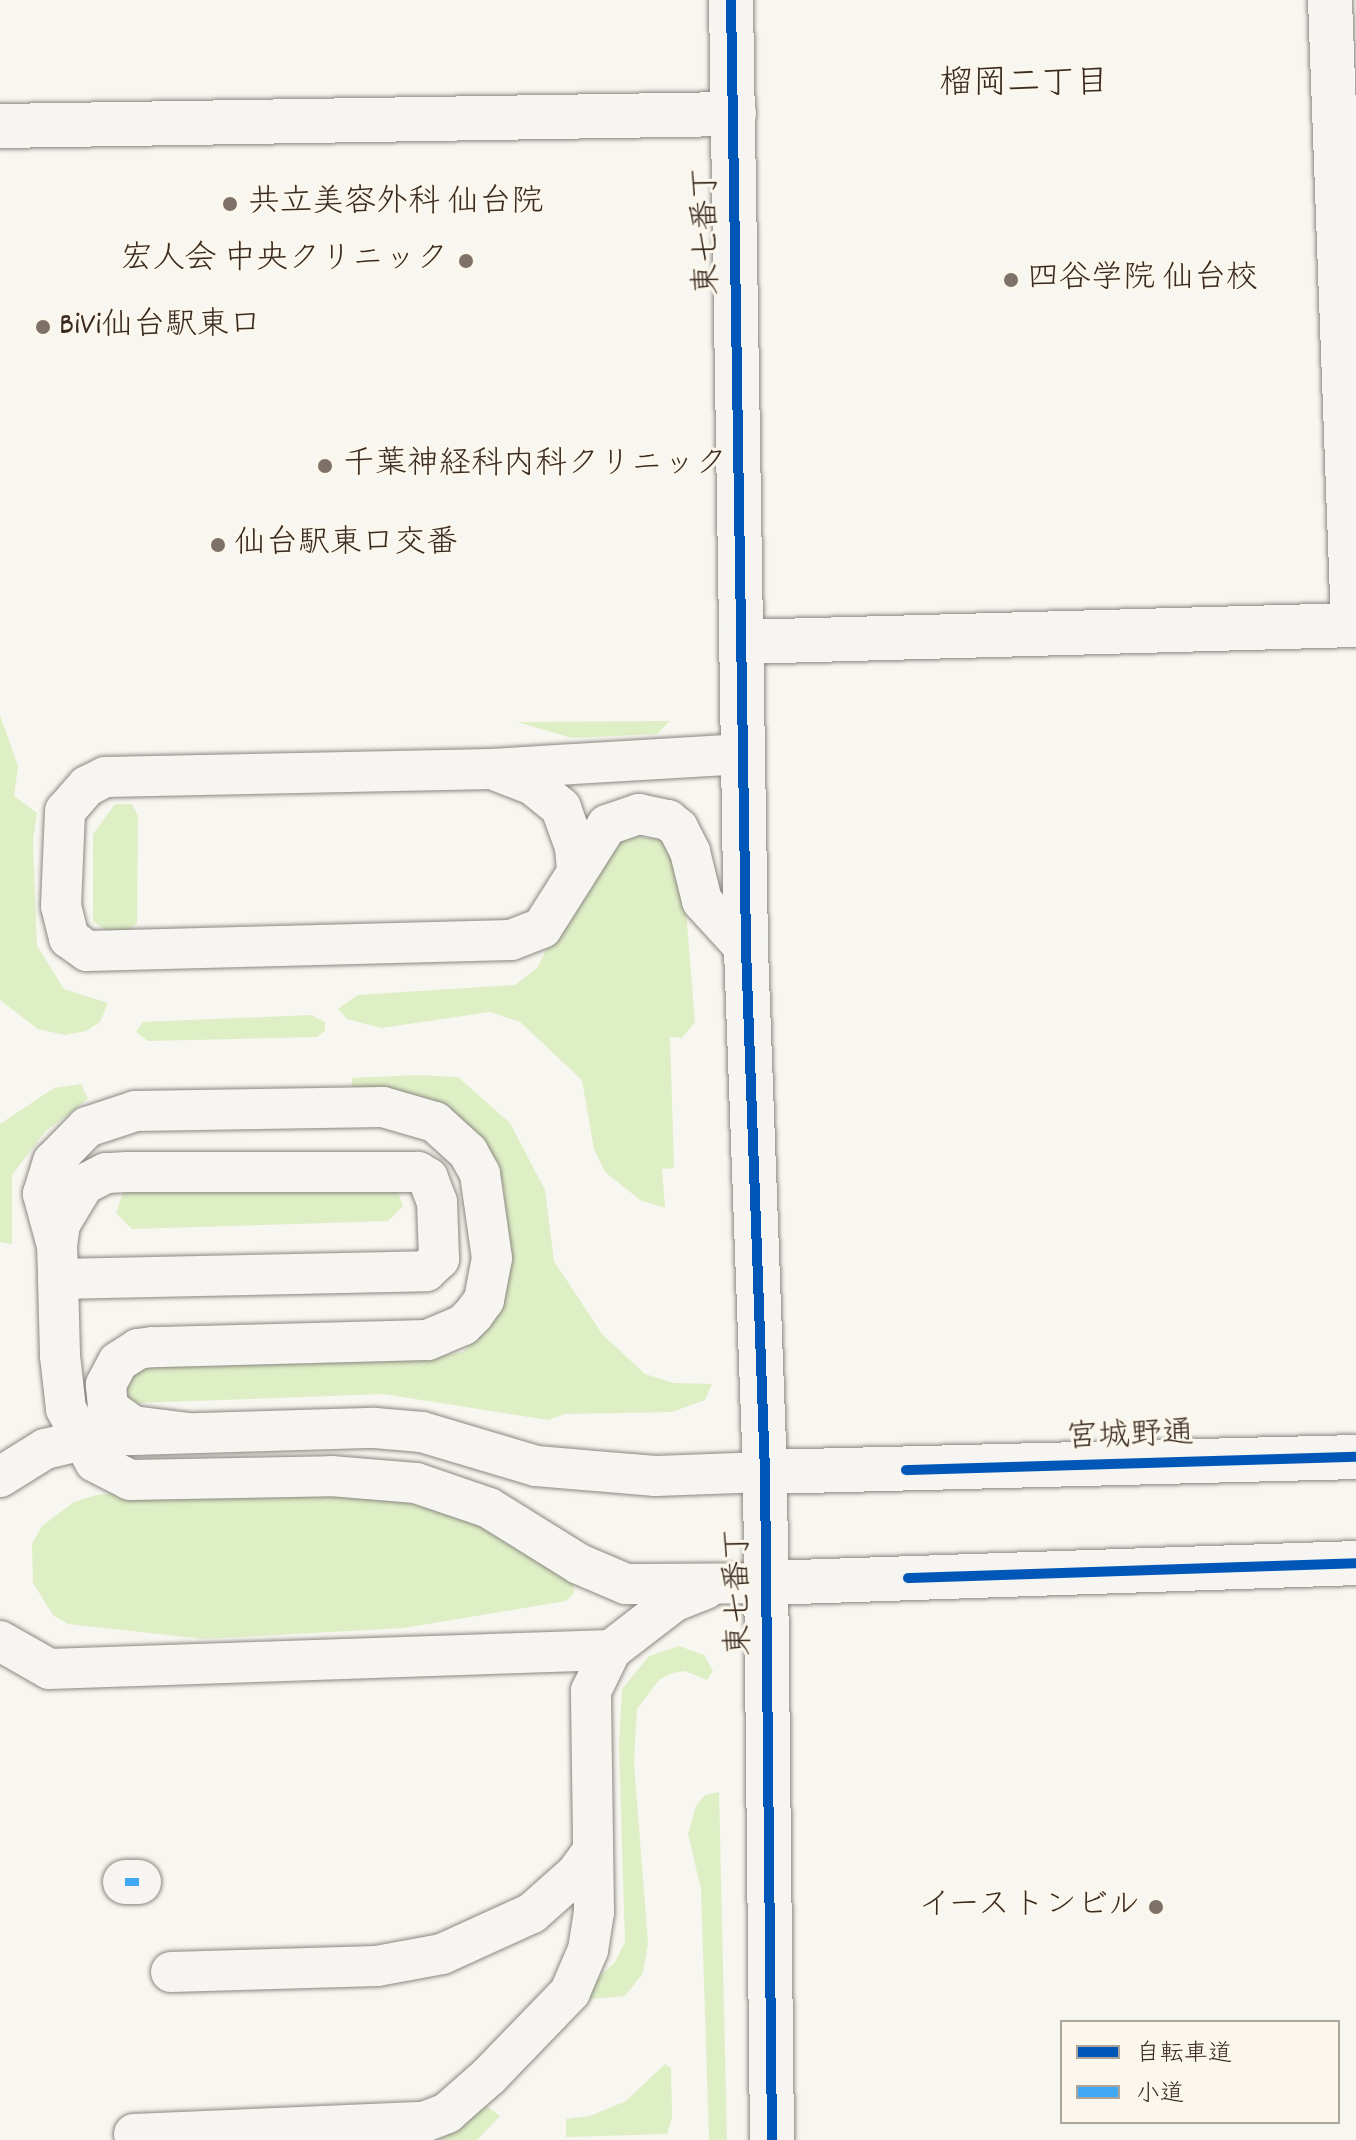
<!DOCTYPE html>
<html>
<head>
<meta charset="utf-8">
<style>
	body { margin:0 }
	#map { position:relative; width:1356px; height:2140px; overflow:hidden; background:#f8f6f0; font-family:Dekko,"Klee One",sans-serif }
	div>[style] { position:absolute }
	.green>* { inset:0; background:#deeec5 }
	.roads { filter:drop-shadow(0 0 2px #8b8781) drop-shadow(0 0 2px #8b8781) }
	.service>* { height:40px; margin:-20px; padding:0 20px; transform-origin:20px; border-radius:20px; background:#f6f5f1 }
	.pedestrian>* { height:44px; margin:-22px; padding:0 22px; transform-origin:22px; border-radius:22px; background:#f6f5f1 }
	.tertiary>* { height:44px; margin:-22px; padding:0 22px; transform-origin:22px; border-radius:22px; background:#f6f5f1 }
	.quiet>* { height:8px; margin-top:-4px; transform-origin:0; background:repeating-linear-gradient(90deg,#3fa9f5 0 16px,transparent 0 24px) }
	.cycleway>* { height:10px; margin:-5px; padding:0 5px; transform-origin:5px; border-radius:5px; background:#0057b8 }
	.dots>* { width:22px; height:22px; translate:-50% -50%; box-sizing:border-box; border:4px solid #fbf7ec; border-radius:50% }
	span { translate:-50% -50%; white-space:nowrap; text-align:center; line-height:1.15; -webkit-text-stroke:6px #fbf7ec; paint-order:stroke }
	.poi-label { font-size:32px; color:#3b2a1e }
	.left { translate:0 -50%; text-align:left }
	.right { translate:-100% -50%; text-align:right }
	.street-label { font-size:32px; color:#3b2a1e }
	.neighbourhood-label { font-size:34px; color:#3b2a1e }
	.legend { position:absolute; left:1060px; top:2020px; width:280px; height:104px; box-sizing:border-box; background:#fbf7ec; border:2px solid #aea59a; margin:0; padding:10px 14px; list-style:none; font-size:24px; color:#3b2a1e }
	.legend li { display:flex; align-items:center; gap:16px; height:40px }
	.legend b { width:40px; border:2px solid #aea59a }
</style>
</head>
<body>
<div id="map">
	<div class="green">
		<i style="clip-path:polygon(0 715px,18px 766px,14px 796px,37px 813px,33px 840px,37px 946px,64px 989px,108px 1003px,100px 1022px,86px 1031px,65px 1035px,38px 1029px,0 1000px)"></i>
		<i style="clip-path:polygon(670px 721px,657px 734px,572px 738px,517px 722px)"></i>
		<i style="clip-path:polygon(115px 804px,132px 804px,138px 816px,137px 923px,129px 930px,108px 932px,93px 921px,93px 834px)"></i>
		<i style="clip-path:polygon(618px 833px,661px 840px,671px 848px,683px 874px,695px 1022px,682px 1038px,670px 1037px,674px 1168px,662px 1169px,665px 1208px,640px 1200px,605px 1172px,594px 1149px,582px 1080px,520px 1022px,490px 1012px,381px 1028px,347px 1019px,338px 1009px,358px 995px,515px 985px,537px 968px,597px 851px)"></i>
		<i style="clip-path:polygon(311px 1015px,325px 1022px,325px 1031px,317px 1037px,148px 1041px,136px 1032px,143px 1022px)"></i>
		<i style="clip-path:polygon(417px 1075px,458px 1077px,510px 1123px,545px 1190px,554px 1261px,602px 1334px,645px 1374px,674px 1383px,712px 1384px,705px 1400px,672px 1412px,565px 1414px,548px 1420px,383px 1394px,136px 1403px,123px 1398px,124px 1375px,135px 1366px,437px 1357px,463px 1352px,495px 1320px,505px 1298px,508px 1250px,503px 1183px,494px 1163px,352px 1089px,352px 1078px)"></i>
		<i style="clip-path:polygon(81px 1084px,88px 1099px,45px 1132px,12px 1175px,12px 1244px,0 1242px,0 1124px,54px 1088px)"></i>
		<i style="clip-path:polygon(395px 1184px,403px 1206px,388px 1221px,132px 1229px,116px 1213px,124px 1190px)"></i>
		<i style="clip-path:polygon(224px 1486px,459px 1506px,573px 1581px,574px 1593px,566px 1601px,404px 1628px,204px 1639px,68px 1624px,53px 1615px,33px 1583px,32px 1544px,42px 1526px,74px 1502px,96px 1495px)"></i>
		<i style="clip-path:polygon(679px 1646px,704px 1655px,713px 1671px,707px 1680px,685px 1671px,672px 1673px,659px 1680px,637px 1709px,634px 1763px,648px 1943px,643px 1973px,625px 1996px,590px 1999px,583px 1992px,615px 1962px,625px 1942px,619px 1745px,622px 1689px,649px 1656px)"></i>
		<i style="clip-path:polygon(719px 1792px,727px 2140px,709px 2140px,701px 1889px,688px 1834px,696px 1806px,705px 1795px)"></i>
		<i style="clip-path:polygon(665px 2064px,671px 2068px,672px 2117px,667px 2134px,566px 2137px,566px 2119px,590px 2116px,626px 2101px)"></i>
		<i style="clip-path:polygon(481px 2102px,500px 2116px,477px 2140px,435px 2140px,455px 2129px)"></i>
	</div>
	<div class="roads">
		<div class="service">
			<i style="left:743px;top:754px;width:251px;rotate:176.6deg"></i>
			<i style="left:492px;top:769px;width:387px;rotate:178.8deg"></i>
			<i style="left:105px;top:777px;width:20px;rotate:153deg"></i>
			<i style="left:87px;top:786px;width:33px;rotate:131deg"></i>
			<i style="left:65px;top:811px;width:95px;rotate:92.4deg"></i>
			<i style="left:61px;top:906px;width:33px;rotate:76deg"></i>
			<i style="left:69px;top:938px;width:22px;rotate:36deg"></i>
			<i style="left:87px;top:951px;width:424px;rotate:-1.5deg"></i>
			<i style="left:511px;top:940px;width:33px;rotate:-21deg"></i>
			<i style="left:542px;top:928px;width:122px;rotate:-57.7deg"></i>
			<i style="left:607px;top:825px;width:34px;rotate:-19deg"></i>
			<i style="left:639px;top:814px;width:30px;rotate:12deg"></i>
			<i style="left:668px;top:820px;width:13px;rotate:39deg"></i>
			<i style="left:678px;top:828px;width:27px;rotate:63deg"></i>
			<i style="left:690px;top:852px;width:50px;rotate:76.2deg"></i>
			<i style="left:702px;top:901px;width:65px;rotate:47.5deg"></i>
			<i style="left:497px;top:771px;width:39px;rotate:21deg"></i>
			<i style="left:533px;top:785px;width:36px;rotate:39deg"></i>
			<i style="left:561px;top:808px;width:41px;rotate:70.3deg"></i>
			<i style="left:575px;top:847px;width:23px;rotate:85deg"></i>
			<i style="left:56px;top:1242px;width:50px;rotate:-105.2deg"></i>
			<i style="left:43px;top:1194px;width:34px;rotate:-73deg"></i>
			<i style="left:53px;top:1162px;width:49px;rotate:-45.8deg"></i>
			<i style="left:87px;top:1127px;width:51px;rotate:-18.4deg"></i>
			<i style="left:135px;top:1111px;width:248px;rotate:-0.9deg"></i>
			<i style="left:383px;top:1107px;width:54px;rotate:16.1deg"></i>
			<i style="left:435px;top:1122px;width:45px;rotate:42.3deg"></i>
			<i style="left:468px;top:1152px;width:25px;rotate:61deg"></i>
			<i style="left:480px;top:1174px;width:85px;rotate:81.9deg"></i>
			<i style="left:492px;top:1258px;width:43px;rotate:100.8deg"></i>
			<i style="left:484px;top:1300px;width:17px;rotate:126deg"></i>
			<i style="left:474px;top:1314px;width:16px;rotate:135deg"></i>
			<i style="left:463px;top:1325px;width:39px;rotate:157deg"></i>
			<i style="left:427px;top:1340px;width:275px;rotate:178.5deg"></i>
			<i style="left:152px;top:1347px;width:14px;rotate:172deg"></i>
			<i style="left:138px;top:1349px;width:24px;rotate:147deg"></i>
			<i style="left:118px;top:1362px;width:26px;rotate:118deg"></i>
			<i style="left:106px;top:1385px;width:23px;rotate:85deg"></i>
			<i style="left:108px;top:1408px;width:31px;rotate:36deg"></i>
			<i style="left:133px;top:1426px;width:54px;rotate:7.4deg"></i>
			<i style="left:58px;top:1279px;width:368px;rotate:-1.2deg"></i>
			<i style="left:426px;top:1271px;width:18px;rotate:-43deg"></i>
			<i style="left:439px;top:1259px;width:57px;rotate:-92deg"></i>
			<i style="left:437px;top:1202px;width:26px;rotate:-111deg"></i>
			<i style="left:428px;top:1178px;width:12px;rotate:-149deg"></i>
			<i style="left:418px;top:1172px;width:291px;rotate:180deg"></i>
			<i style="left:127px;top:1172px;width:21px;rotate:177deg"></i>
			<i style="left:106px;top:1173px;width:25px;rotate:153deg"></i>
			<i style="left:84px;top:1184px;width:47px;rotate:121deg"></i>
			<i style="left:60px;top:1224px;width:21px;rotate:98deg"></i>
			<i style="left:57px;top:1245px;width:34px;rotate:88deg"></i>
			<i style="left:58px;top:1279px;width:77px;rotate:88.5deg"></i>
			<i style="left:60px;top:1356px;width:53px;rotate:83.5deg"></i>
			<i style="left:66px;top:1409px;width:60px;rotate:61.3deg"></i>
			<i style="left:95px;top:1462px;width:39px;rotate:27deg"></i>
			<i style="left:130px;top:1480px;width:201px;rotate:-1.1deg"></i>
			<i style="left:331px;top:1476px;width:85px;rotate:4.7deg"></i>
			<i style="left:416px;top:1483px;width:77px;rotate:18.9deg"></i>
			<i style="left:489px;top:1508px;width:106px;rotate:31.9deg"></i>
			<i style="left:579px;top:1564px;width:51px;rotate:23.1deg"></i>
			<i style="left:626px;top:1584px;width:141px;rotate:-0.4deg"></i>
			<i style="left:0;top:1477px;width:53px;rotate:-31.9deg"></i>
			<i style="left:45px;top:1449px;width:57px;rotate:-13.3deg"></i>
			<i style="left:100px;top:1436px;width:275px;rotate:-1.7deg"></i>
			<i style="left:375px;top:1428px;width:47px;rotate:4.9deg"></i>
			<i style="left:422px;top:1432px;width:119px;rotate:16.6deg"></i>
			<i style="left:536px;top:1466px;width:120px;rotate:4.8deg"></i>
			<i style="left:656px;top:1476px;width:109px;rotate:-2.1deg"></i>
			<i style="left:0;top:1641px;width:56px;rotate:29.7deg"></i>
			<i style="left:49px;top:1669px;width:562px;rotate:-1.94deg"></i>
			<i style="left:171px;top:1972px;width:206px;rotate:-1.7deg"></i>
			<i style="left:377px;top:1966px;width:66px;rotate:-10.5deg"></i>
			<i style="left:442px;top:1954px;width:99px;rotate:-24.5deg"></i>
			<i style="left:532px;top:1913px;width:59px;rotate:-41.6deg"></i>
			<i style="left:576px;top:1874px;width:29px;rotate:-54deg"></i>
			<i style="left:134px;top:2134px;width:290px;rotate:-2.4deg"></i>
			<i style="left:424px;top:2122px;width:25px;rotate:-21deg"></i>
			<i style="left:447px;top:2113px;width:56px;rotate:-41.4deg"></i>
			<i style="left:489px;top:2076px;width:117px;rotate:-46deg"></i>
			<i style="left:570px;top:1992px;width:46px;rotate:-66.8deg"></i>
			<i style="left:588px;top:1950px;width:38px;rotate:-81deg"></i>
			<i style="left:594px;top:1912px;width:221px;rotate:-90.8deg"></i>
			<i style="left:591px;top:1691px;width:46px;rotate:-64deg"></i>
			<i style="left:611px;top:1650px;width:78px;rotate:-37.7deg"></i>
			<i style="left:673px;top:1602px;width:35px;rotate:-22deg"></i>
		</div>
		<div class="pedestrian">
			<i style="left:125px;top:1882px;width:14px"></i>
		</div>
		<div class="tertiary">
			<i style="left:731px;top:0;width:949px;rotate:89.09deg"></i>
			<i style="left:746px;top:949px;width:523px;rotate:87.92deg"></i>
			<i style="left:765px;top:1472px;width:668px;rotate:89.4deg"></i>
			<i style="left:1330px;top:0;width:625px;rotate:87.89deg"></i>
			<i style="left:0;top:126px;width:734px;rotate:-0.94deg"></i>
			<i style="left:742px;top:642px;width:614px;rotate:-1.59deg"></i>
			<i style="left:765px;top:1472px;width:591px;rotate:-1.45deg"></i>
			<i style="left:767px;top:1583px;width:589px;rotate:-1.94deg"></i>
		</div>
	</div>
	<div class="quiet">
		<i style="left:125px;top:1882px;width:14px"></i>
	</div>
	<div class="cycleway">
		<i style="left:731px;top:0;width:949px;rotate:89.09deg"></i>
		<i style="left:746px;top:949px;width:523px;rotate:87.92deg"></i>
		<i style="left:765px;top:1472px;width:668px;rotate:89.4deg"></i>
		<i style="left:906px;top:1470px;width:450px;rotate:-1.7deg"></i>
		<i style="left:908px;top:1578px;width:448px;rotate:-1.9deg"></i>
	</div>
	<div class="dots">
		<i style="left:230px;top:204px;background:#7d7168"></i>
		<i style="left:466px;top:261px;background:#7d7168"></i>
		<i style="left:1011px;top:280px;background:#7d7168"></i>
		<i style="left:43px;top:327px;background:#7d7168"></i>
		<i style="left:325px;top:466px;background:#7d7168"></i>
		<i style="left:218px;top:545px;background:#7d7168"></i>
		<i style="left:1156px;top:1907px;background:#7d7168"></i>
	</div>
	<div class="poi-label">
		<span class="left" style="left:248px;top:204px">共立美容外科 仙台院</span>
		<span class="right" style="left:448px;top:261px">宏人会 中央クリニック</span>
		<span class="left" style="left:1027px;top:280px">四谷学院 仙台校</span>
		<span class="left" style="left:59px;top:327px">BiVi仙台駅東口</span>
		<span class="left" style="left:343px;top:466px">千葉神経科内科クリニック</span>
		<span class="left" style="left:234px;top:545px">仙台駅東口交番</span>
		<span class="right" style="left:1140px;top:1907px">イーストンビル</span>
	</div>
	<div class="street-label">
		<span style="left:709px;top:231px;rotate:-91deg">東七番丁</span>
		<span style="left:1130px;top:1438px;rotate:-2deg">宮城野通</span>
		<span style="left:741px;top:1592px;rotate:-91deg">東七番丁</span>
	</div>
	<div class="neighbourhood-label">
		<span style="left:1024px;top:86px">榴岡二丁目</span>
	</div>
	<ul class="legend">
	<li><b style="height:10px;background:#0057b8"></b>自転車道</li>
	<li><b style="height:10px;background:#3fa9f5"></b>小道</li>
	</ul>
</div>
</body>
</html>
